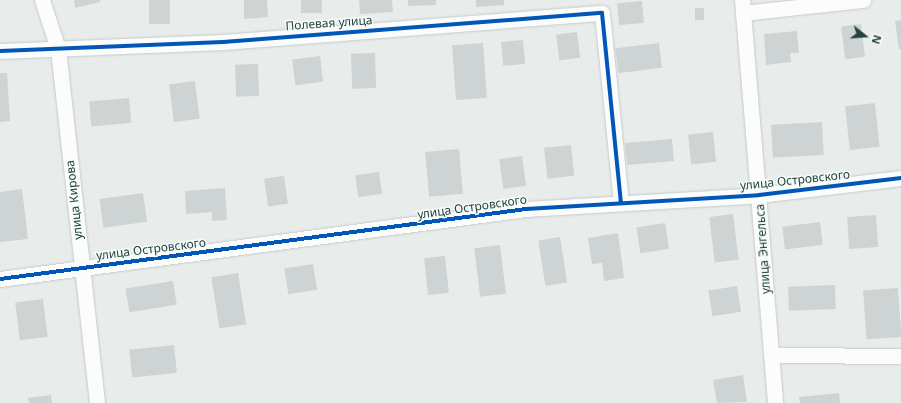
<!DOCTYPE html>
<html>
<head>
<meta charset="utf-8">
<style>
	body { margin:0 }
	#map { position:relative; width:901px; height:403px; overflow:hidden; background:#e8edec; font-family:"Noto Sans",sans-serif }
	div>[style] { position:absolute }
	.building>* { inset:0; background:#ced4d3; transform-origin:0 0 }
	.roads { filter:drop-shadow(0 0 1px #c5cac9) drop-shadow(0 0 1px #c5cac9) }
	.minor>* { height:15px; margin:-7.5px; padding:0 7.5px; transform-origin:7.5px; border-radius:7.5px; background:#fcfcfc }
	.cycleway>* { height:4px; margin:-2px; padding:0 2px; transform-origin:2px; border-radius:2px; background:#0057b8 }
	span { translate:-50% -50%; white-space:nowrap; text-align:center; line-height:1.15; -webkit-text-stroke:3px #f7fbfa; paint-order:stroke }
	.street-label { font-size:12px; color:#224441 }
	.north { position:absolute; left:845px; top:16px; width:40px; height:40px; -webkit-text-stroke:3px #f7fbfa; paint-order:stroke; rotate:107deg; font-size:11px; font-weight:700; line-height:16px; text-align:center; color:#224441 }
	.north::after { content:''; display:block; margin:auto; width:14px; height:18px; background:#224441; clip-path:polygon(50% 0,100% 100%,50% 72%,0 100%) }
</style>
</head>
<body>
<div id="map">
	<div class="building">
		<i style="clip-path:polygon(74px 0,100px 0,100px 2px,75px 8px)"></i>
		<i style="left:149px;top:0;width:21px;height:24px"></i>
		<i style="clip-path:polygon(244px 0,267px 0,268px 17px,244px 19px)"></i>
		<i style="left:301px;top:0;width:21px;height:13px"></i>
		<i style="clip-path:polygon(359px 0,392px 0,393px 12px,360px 14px)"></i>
		<i style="clip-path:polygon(408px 0,436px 0,436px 5px,408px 6px)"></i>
		<i style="clip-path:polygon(476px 0,504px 0,504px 5px,476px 7px)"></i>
		<i style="left:642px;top:1px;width:22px;height:25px;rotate:85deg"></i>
		<i style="left:695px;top:8px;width:9px;height:12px"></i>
		<i style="clip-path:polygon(901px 20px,901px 49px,899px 49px,895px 21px)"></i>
		<i style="left:861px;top:24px;width:33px;height:20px;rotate:83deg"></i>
		<i style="clip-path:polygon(797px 31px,799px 53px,790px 53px,791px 62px,766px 65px,764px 34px)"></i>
		<i style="left:577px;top:32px;width:26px;height:21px;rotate:83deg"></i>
		<i style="left:523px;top:40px;width:24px;height:22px;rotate:85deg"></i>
		<i style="left:483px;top:43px;width:55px;height:31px;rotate:86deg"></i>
		<i style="left:659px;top:43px;width:25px;height:44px;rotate:83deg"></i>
		<i style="left:375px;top:53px;width:35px;height:24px;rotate:88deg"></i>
		<i style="left:320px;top:56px;width:26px;height:28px;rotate:83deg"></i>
		<i style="left:258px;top:64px;width:32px;height:23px;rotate:88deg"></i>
		<i style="clip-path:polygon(0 73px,7px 73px,10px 121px,0 122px)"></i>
		<i style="left:195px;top:81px;width:38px;height:26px;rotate:83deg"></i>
		<i style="left:129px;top:98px;width:25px;height:40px;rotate:85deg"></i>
		<i style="left:875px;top:103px;width:44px;height:30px;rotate:84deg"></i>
		<i style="left:822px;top:122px;width:33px;height:51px;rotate:87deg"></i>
		<i style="left:713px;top:132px;width:30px;height:25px;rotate:84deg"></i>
		<i style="left:672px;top:139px;width:22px;height:47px;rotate:85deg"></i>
		<i style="left:571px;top:145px;width:31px;height:27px;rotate:84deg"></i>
		<i style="left:459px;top:149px;width:45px;height:34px;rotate:85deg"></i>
		<i style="left:522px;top:156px;width:30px;height:23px;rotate:82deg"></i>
		<i style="left:379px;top:172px;width:22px;height:24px;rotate:82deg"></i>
		<i style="left:284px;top:176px;width:28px;height:20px;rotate:82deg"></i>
		<i style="clip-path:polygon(225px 188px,227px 220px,212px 221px,212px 212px,186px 214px,185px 191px)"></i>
		<i style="clip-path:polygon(22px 189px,28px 239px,0 242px,0 192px)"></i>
		<i style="left:143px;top:193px;width:29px;height:44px;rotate:82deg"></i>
		<i style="left:733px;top:214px;width:46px;height:24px;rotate:83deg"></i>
		<i style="left:876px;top:215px;width:32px;height:29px;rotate:86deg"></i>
		<i style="left:820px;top:222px;width:23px;height:38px;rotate:83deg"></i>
		<i style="left:665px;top:223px;width:26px;height:29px;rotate:81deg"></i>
		<i style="clip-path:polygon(618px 233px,624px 278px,604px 281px,602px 263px,592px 264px,588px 238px)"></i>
		<i style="left:560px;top:237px;width:46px;height:22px;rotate:81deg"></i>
		<i style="left:500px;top:245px;width:49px;height:26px;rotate:83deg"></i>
		<i style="left:445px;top:256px;width:37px;height:21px;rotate:84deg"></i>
		<i style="left:313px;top:264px;width:26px;height:29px;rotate:81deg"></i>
		<i style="left:238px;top:273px;width:52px;height:27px;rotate:81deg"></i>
		<i style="left:173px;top:281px;width:24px;height:48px;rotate:81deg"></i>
		<i style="left:835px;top:285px;width:24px;height:47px;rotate:88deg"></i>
		<i style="left:737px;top:286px;width:26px;height:29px;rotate:81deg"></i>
		<i style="left:898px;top:288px;width:49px;height:35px;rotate:86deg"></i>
		<i style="left:43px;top:299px;width:38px;height:28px;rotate:83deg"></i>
		<i style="left:174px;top:345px;width:28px;height:45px;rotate:84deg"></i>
		<i style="clip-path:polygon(743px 375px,747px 402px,717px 403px,713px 380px)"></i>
		<i style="clip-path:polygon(839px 393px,840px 403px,800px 403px,799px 397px)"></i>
		<i style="clip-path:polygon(51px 395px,52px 403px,29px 403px,28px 398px)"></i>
	</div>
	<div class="roads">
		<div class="minor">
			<i style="left:42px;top:0;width:52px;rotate:71.9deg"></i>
			<i style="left:58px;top:49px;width:356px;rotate:83.7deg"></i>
			<i style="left:742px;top:0;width:404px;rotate:85.3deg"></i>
			<i style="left:743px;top:13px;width:121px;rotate:-6.2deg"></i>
			<i style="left:0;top:51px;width:223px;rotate:-2.3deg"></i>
			<i style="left:223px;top:42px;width:380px;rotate:-4.4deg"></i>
			<i style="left:602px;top:13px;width:191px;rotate:84.3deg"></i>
			<i style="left:0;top:279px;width:531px;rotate:-7.58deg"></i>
			<i style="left:526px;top:209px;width:233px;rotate:-3.4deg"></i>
			<i style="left:759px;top:195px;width:143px;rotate:-6.8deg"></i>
			<i style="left:771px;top:355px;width:130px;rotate:0.4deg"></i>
		</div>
	</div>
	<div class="cycleway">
		<i style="left:0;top:51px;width:223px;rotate:-2.3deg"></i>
		<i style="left:223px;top:42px;width:380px;rotate:-4.4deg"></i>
		<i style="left:602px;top:13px;width:191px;rotate:84.3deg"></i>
		<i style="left:0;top:279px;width:531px;rotate:-7.58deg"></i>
		<i style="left:526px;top:209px;width:233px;rotate:-3.4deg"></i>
		<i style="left:759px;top:195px;width:143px;rotate:-6.8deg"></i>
	</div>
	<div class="street-label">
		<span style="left:329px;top:23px;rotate:-4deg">Полевая улица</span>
		<span style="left:795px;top:180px;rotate:-6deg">улица Островского</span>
		<span style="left:74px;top:200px;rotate:-96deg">улица Кирова</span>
		<span style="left:472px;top:207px;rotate:-8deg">улица Островского</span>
		<span style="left:151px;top:249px;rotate:-7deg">улица Островского</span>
		<span style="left:763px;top:249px;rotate:-94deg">улица Энгельса</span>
	</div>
	<div class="north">N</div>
</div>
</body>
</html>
